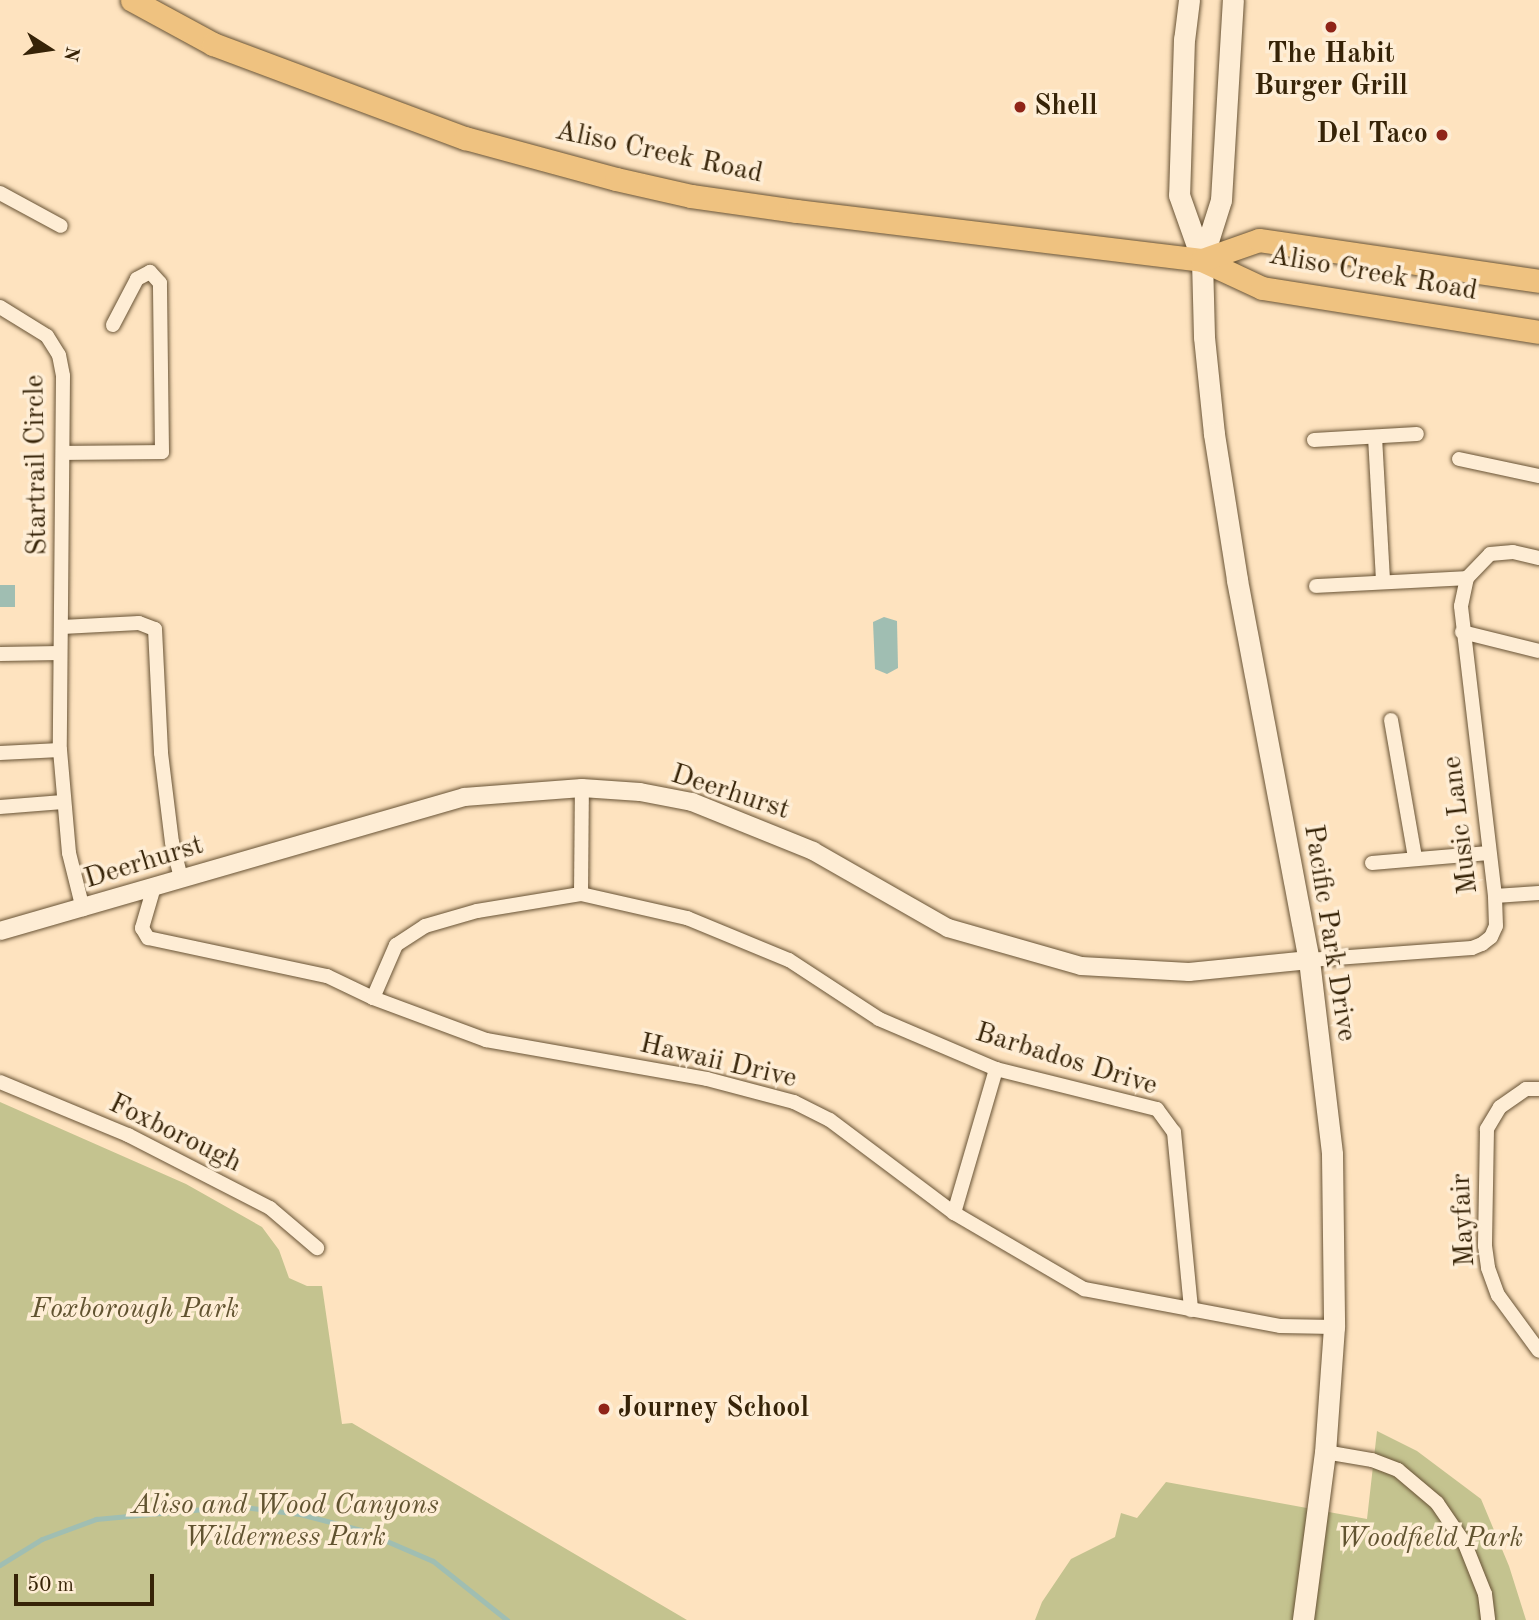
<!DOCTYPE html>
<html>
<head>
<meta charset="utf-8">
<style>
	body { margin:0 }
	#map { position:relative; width:1539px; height:1620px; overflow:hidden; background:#fee3bf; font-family:"Old Standard TT",serif }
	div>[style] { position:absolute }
	.green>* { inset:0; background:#c4c38f }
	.water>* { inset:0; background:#a0beb2; transform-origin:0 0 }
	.stream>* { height:5px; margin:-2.5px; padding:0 2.5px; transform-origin:2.5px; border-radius:2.5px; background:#a0beb2 }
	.roads { filter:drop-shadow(0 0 2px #685335) drop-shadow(0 0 2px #685335) }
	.minor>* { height:14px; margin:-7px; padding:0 7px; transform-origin:7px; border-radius:7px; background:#feedd5 }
	.tertiary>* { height:18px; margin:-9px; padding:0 9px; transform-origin:9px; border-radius:9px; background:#feedd5 }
	.secondary>* { height:21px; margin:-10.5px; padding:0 10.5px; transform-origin:10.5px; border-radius:10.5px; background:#feedd5 }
	.primary>* { height:23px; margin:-11.5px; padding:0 11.5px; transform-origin:11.5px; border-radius:11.5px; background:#efc280 }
	.dots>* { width:19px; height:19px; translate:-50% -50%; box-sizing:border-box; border:4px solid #feedd5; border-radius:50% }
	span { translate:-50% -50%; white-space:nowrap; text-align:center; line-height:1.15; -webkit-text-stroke:7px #feedd5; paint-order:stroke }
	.poi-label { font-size:28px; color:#362307; font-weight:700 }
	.left { translate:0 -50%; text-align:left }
	.right { translate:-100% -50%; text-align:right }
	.street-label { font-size:28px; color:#362307 }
	.park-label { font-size:28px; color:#615330; font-style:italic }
	.north { position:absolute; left:14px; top:14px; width:70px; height:70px; -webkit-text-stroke:5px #feedd5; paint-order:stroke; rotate:102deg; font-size:19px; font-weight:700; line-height:28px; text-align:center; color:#362307 }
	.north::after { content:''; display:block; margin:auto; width:24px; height:32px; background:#362307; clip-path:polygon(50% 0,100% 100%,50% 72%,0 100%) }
	.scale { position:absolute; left:14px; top:1574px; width:140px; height:32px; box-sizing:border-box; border:4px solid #362307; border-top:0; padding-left:9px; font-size:21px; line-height:24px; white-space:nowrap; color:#362307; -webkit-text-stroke:5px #feedd5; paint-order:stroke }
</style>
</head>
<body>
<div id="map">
	<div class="green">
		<i style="clip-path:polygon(0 1102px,186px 1184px,262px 1227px,279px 1250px,289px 1278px,307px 1286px,322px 1286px,342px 1424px,352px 1423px,687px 1620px,0 1620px)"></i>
		<i style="clip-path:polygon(1377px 1431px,1417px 1451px,1481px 1499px,1509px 1566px,1526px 1620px,1035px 1620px,1042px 1602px,1071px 1559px,1115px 1537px,1121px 1513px,1137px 1518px,1166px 1482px,1367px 1519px)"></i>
	</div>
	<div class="water">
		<i style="left:0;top:585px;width:15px;height:22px"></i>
		<i style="clip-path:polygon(884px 617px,897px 621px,898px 668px,887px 674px,875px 669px,873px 622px)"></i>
	</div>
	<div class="stream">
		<i style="left:0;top:1565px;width:49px;rotate:-31.8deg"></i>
		<i style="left:42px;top:1539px;width:58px;rotate:-20.3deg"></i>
		<i style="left:96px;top:1519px;width:141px;rotate:-5.3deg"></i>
		<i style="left:236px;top:1506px;width:64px;rotate:7.1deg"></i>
		<i style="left:300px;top:1514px;width:63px;rotate:14.7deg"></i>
		<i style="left:361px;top:1530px;width:78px;rotate:23.3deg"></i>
		<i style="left:433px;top:1561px;width:95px;rotate:38.6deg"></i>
	</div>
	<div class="roads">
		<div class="minor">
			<i style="left:0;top:193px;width:69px;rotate:28.4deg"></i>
			<i style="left:0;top:307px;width:55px;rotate:31.7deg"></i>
			<i style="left:47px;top:336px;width:22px;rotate:58deg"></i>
			<i style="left:59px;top:355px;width:21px;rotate:79deg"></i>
			<i style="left:63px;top:376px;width:374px;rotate:90.5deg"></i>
			<i style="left:60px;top:750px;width:103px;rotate:85deg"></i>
			<i style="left:69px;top:853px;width:58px;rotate:76deg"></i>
			<i style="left:1375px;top:437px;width:144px;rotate:86.8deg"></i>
			<i style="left:1314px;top:440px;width:103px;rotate:-3.3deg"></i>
			<i style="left:63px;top:453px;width:99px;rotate:-0.6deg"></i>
			<i style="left:162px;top:452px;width:169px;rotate:-90.7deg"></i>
			<i style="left:160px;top:283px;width:15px;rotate:-132deg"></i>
			<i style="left:150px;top:272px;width:15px;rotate:152deg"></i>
			<i style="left:137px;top:279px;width:52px;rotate:117.6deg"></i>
			<i style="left:1459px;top:459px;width:82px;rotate:12deg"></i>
			<i style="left:1316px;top:586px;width:151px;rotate:-3deg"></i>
			<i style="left:62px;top:627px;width:77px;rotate:-3deg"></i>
			<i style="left:139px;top:623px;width:17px;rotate:21deg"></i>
			<i style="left:155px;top:629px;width:124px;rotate:87.2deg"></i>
			<i style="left:161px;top:753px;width:90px;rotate:83deg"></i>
			<i style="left:172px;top:842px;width:38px;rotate:76deg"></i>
			<i style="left:1462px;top:632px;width:79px;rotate:13.9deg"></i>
			<i style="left:0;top:654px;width:60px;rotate:-1deg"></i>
			<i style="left:1391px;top:720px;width:140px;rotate:80.1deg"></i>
			<i style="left:0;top:753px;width:60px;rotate:-2.9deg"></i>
			<i style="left:0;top:807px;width:63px;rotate:-4.5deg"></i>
			<i style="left:1372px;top:863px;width:117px;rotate:-4.9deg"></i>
			<i style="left:154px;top:887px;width:43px;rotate:106.3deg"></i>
			<i style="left:142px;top:928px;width:12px;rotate:59deg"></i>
			<i style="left:148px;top:938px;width:183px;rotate:12deg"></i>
			<i style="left:327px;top:976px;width:51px;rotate:25.6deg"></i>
			<i style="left:373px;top:998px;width:121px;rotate:20.4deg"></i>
			<i style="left:486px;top:1040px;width:224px;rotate:10deg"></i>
			<i style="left:707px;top:1079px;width:90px;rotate:14.8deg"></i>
			<i style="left:794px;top:1102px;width:40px;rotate:26.6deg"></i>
			<i style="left:830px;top:1120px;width:155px;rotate:36.9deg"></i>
			<i style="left:954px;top:1213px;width:151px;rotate:30.3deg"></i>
			<i style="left:1084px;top:1289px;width:199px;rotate:10.7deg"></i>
			<i style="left:1280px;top:1326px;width:54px;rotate:1.1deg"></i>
			<i style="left:581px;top:894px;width:106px;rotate:-89.5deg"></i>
			<i style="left:1495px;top:896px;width:44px;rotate:-3.9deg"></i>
			<i style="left:1309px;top:960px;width:163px;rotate:-4.2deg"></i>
			<i style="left:1472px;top:948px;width:11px;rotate:-22deg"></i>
			<i style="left:1482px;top:944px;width:11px;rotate:-38deg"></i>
			<i style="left:1491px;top:937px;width:12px;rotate:-66deg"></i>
			<i style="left:1496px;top:926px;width:30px;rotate:-92deg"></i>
			<i style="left:1495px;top:896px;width:292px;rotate:-96.7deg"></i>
			<i style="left:1461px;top:606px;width:29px;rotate:-78deg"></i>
			<i style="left:1467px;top:578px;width:33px;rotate:-46deg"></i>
			<i style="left:1490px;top:554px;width:23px;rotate:-5deg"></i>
			<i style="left:1513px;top:552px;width:27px;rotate:13deg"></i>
			<i style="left:373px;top:998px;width:58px;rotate:-66.5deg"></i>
			<i style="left:396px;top:945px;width:35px;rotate:-33deg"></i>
			<i style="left:425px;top:926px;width:54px;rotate:-16.1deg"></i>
			<i style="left:477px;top:911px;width:105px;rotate:-9.3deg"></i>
			<i style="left:581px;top:894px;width:109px;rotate:12.8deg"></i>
			<i style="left:687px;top:918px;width:110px;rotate:22.4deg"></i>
			<i style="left:789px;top:960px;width:108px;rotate:33.2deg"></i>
			<i style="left:879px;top:1019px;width:127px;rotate:23.1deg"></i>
			<i style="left:996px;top:1069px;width:166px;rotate:14deg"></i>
			<i style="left:1157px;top:1109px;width:29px;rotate:54deg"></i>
			<i style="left:1174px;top:1132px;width:179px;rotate:84.5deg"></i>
			<i style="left:0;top:1082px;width:139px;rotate:22.5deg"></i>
			<i style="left:128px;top:1135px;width:160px;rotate:27.2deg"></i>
			<i style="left:270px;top:1208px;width:62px;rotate:40.4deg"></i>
			<i style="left:1539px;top:1089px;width:13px;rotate:180deg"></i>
			<i style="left:1526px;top:1089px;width:32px;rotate:145deg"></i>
			<i style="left:1500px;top:1107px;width:26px;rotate:121deg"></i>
			<i style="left:1487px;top:1129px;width:117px;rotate:91deg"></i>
			<i style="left:1485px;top:1246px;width:22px;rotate:82deg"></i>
			<i style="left:1488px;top:1268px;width:29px;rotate:70deg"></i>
			<i style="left:1498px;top:1295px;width:69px;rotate:53.8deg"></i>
			<i style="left:954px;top:1213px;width:150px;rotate:-73.7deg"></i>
			<i style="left:1325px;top:1452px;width:48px;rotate:9.7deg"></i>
			<i style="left:1372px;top:1460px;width:28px;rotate:21deg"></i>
			<i style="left:1398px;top:1470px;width:51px;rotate:40.2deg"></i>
			<i style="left:1437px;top:1503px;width:50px;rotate:55.7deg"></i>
			<i style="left:1465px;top:1544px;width:54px;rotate:68.2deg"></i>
			<i style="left:1485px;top:1594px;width:26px;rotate:83deg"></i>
		</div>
		<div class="tertiary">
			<i style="left:0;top:931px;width:483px;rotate:-16.1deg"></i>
			<i style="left:464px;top:797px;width:118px;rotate:-4.4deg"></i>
			<i style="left:582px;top:788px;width:58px;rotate:3.9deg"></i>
			<i style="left:640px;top:792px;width:53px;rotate:10.9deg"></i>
			<i style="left:692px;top:802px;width:131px;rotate:22deg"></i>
			<i style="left:813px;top:851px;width:155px;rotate:29.7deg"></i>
			<i style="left:948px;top:928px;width:138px;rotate:15.9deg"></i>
			<i style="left:1081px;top:966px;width:108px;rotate:3.2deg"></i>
			<i style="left:1189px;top:972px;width:121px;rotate:-5.7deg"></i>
		</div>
		<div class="secondary">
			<i style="left:1189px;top:0;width:39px;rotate:97deg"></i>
			<i style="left:1184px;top:39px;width:156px;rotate:91.8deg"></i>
			<i style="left:1179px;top:195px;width:69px;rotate:70.5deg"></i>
			<i style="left:1202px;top:260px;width:77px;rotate:88.5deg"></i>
			<i style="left:1204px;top:337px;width:98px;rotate:84.1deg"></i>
			<i style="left:1214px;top:434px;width:148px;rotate:81deg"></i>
			<i style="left:1237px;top:580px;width:387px;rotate:79.3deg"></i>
			<i style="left:1309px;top:960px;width:195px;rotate:83.2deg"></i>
			<i style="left:1332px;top:1154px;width:173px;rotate:89.3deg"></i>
			<i style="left:1334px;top:1327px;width:125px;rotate:94.1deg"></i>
			<i style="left:1325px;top:1452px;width:169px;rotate:97.5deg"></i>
			<i style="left:1202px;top:260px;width:63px;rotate:-72.4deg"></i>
			<i style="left:1221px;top:200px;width:200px;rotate:-86.6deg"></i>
		</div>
		<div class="primary">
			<i style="left:132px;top:0;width:92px;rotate:28.5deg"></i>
			<i style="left:213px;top:44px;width:269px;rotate:20.5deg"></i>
			<i style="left:465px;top:138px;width:156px;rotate:15.2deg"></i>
			<i style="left:616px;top:179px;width:77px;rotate:12.8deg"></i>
			<i style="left:691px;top:196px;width:107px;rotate:8.1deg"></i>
			<i style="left:797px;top:211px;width:408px;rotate:6.9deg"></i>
			<i style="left:1202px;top:260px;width:66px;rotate:25deg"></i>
			<i style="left:1262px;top:288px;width:280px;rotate:9deg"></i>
			<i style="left:1202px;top:260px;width:60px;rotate:-19.3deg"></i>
			<i style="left:1259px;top:240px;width:283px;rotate:8.3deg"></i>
		</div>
	</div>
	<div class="dots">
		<i style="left:1331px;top:27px;background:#8f2418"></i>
		<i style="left:1020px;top:107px;background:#8f2418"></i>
		<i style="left:1442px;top:135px;background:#8f2418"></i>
		<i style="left:604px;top:1409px;background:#8f2418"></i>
	</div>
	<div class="poi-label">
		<span style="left:1331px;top:71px">The Habit<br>Burger Grill</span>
		<span class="left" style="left:1034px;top:107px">Shell</span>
		<span class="right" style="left:1428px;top:135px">Del Taco</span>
		<span class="left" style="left:618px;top:1409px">Journey School</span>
	</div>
	<div class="street-label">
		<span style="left:659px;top:153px;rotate:12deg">Aliso Creek Road</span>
		<span style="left:1373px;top:274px;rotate:10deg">Aliso Creek Road</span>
		<span style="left:37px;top:465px;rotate:-91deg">Startrail Circle</span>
		<span style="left:730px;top:793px;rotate:18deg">Deerhurst</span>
		<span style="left:1461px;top:825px;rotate:-97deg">Music Lane</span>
		<span style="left:144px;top:863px;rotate:-17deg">Deerhurst</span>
		<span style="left:1329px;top:933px;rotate:81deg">Pacific Park Drive</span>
		<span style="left:1066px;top:1060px;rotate:17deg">Barbados Drive</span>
		<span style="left:718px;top:1062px;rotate:13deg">Hawaii Drive</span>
		<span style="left:175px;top:1134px;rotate:26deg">Foxborough</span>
		<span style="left:1464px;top:1220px;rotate:-93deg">Mayfair</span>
	</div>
	<div class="park-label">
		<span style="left:135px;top:1310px">Foxborough Park</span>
		<span style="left:285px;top:1522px">Aliso and Wood Canyons<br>Wilderness Park</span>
		<span style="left:1430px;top:1539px">Woodfield Park</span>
	</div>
	<div class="north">N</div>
	<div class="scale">50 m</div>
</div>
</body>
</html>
